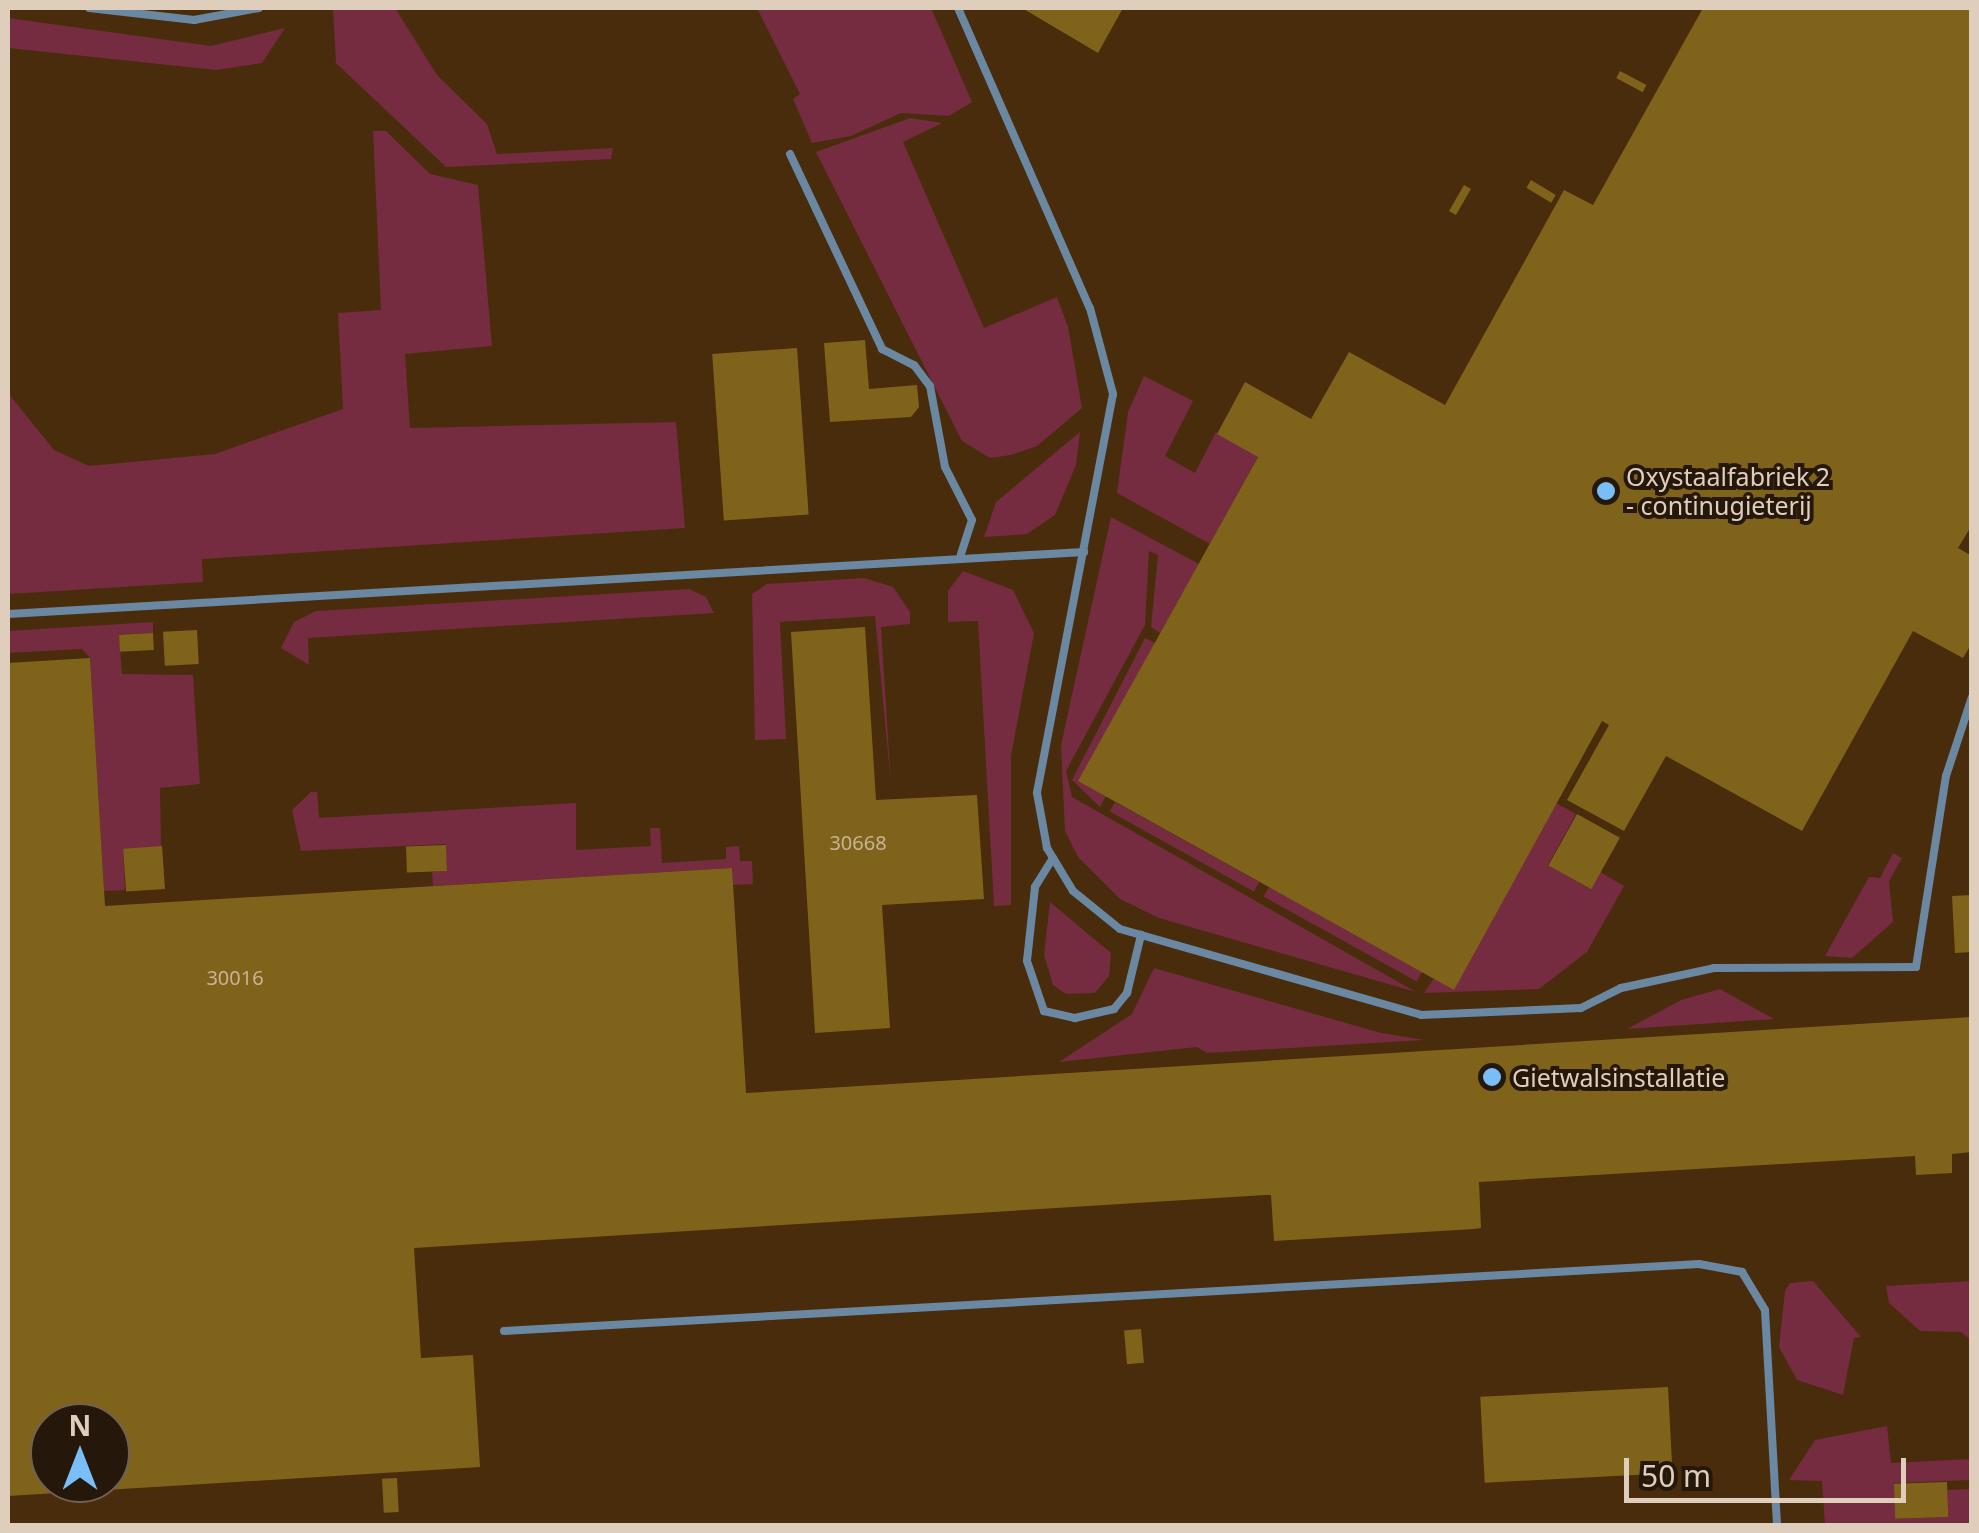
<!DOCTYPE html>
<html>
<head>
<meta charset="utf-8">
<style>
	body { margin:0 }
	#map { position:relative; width:1979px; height:1533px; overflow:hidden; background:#492c0c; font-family:"Noto Sans",sans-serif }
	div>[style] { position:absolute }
	.green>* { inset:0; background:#752b40; transform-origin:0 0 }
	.building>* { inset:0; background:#80631b; transform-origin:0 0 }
	.lane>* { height:8px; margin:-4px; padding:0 4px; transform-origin:4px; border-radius:4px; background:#6a88a2 }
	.dots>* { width:28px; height:28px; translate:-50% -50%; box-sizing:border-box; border:5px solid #25180b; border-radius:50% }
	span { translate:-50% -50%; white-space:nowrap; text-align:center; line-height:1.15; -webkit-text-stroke:8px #25180b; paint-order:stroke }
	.number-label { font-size:20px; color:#c8b394 }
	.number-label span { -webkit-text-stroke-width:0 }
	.poi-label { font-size:25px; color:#e0cebd }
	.left { translate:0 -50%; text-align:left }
	.frame { position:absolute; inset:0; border:10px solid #e0cebd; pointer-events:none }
	.north { position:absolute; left:30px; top:1403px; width:100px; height:100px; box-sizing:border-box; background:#25180b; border:2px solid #706152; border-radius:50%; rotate:0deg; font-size:28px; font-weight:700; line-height:40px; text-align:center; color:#e0cebd }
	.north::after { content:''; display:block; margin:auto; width:35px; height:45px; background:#7abef8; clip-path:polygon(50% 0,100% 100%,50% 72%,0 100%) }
	.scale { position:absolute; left:1624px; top:1458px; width:282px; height:45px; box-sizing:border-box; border:5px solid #e0cebd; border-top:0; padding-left:12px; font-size:30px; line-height:35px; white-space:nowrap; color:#e0cebd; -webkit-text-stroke:8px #25180b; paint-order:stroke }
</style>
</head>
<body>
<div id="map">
	<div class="green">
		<i style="clip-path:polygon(333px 8px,395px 8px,437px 75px,487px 124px,497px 154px,613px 148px,611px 159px,446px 167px,336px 63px)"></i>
		<i style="clip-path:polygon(757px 8px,931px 8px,972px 102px,949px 116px,901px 113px,851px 136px,812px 143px,793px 99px,800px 94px)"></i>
		<i style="clip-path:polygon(8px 18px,211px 46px,285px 28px,262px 63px,216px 70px,8px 48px)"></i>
		<i style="clip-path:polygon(910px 118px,942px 123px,903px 142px,984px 328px,1057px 297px,1068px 327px,1082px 408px,1037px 446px,1011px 455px,990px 458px,962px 441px,816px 152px)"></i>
		<i style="clip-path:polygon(373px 131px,386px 131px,430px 174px,478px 185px,492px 346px,405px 354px,410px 428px,676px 422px,685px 528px,202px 559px,203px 582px,8px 594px,8px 393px,54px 450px,89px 466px,215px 454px,343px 409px,338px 313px,381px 310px)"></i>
		<i style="clip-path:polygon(1144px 376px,1193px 401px,1165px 456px,1195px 473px,1216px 432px,1258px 456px,1210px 544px,1117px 493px,1128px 412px)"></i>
		<i style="clip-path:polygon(1080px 432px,1076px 465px,1055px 515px,1027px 534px,984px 537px,996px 502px)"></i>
		<i style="clip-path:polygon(1111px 517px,1199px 564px,1160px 633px,1151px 627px,1158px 555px,1149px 551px,1145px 625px,1066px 771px,1072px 797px,1416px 992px,1159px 918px,1120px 899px,1078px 857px,1065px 831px,1061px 745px)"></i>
		<i style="clip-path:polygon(963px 571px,1013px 590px,1034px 633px,1011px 756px,1011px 905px,994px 906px,978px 621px,948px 622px,948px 591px)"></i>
		<i style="clip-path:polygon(864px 578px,893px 587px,910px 612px,910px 624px,881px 627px,891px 785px,875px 616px,780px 622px,786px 739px,755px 740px,752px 594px,767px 584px)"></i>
		<i style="clip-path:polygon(689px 589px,706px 597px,714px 613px,308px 638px,309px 665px,281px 648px,294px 622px,316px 611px)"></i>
		<i style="clip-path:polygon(153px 622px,153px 633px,119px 634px,122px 674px,193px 675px,200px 784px,160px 788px,161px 847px,123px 849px,125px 890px,104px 891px,90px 658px,82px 649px,8px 653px,8px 631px)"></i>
		<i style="clip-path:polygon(1145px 638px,1155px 643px,1079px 781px,1106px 796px,1100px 807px,1072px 780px)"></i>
		<i style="clip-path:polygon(311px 792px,317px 792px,319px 818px,576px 803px,576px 850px,651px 846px,650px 828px,660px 828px,662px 863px,726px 859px,726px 847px,739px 846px,740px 861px,752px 861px,753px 884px,733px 885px,732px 868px,433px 886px,432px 872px,447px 870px,445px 844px,301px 851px,292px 810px)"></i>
		<i style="left:1115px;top:802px;width:165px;height:11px;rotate:29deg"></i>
		<i style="clip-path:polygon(1556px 803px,1576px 814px,1548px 865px,1590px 889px,1600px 872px,1624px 886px,1587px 952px,1539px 989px,1424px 993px)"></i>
		<i style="clip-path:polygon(1893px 853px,1902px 858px,1889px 881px,1893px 922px,1852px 958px,1825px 956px,1869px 877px,1880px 878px)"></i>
		<i style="left:1269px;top:887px;width:175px;height:11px;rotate:29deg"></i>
		<i style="clip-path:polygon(1050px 902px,1111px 953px,1109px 976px,1095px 993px,1066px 994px,1053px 985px,1044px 955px)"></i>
		<i style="clip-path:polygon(1154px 968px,1381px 1033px,1424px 1040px,1207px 1053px,1197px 1047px,1059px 1062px,1132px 1014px)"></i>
		<i style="clip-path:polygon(1720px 989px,1774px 1019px,1627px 1029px,1681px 1000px)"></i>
		<i style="clip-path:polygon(1813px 1281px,1861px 1337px,1854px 1338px,1843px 1395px,1797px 1380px,1779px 1347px,1785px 1291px,1790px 1283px)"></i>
		<i style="clip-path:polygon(1971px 1281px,1971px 1340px,1961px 1332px,1920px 1331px,1889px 1303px,1886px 1286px)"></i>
		<i style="clip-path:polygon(1887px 1426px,1891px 1463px,1971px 1459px,1971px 1480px,1894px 1483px,1896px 1519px,1948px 1517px,1947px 1490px,1971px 1489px,1971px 1525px,1825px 1525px,1822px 1481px,1789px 1480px,1815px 1440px)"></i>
	</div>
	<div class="building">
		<i style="clip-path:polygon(1022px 8px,1123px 8px,1098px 53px)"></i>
		<i style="clip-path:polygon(1703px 8px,1972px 8px,1972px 525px,1958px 548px,1972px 556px,1972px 643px,1963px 658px,1913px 631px,1802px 831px,1666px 756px,1624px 831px,1567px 800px,1609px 725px,1602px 721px,1454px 990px,1078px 781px,1258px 457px,1217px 434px,1245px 382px,1311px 419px,1349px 352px,1445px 405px,1564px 190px,1593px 205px)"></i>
		<i style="left:1620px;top:71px;width:30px;height:8px;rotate:28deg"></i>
		<i style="left:1531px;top:180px;width:29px;height:9px;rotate:31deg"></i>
		<i style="left:1464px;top:185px;width:8px;height:30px;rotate:30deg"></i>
		<i style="clip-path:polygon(865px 340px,869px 389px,917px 385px,919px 407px,911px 417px,830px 422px,824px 343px)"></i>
		<i style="left:797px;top:348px;width:167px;height:85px;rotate:86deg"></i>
		<i style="clip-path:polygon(865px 627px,876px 800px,977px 795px,984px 899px,882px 905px,890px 1028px,815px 1033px,791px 632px)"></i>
		<i style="left:197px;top:630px;width:34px;height:34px;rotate:87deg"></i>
		<i style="left:153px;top:633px;width:17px;height:34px;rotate:87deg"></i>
		<i style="clip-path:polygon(evenodd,90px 658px,105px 906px,732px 868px,746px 1093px,1972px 1017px,1972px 1152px,1952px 1154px,1952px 1173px,1916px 1175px,1915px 1156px,1479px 1182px,1481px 1228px,1474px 1229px,1274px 1241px,1271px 1195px,1265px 1195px,414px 1248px,421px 1358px,473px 1355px,480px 1467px,8px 1496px,8px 663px,90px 658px,50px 1423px,110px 1423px,110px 1483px,50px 1483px,50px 1423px)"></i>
		<i style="left:1577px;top:814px;width:49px;height:59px;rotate:29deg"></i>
		<i style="left:446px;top:845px;width:26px;height:40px;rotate:88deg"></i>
		<i style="left:162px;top:846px;width:43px;height:39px;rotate:86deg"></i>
		<i style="clip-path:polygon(1972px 895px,1972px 952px,1955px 953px,1952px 896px)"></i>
		<i style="left:1141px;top:1329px;width:34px;height:17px;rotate:85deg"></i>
		<i style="left:1668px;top:1387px;width:86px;height:188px;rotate:87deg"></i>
		<i style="left:397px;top:1478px;width:34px;height:15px;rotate:87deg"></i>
		<i style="left:1947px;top:1482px;width:35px;height:53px;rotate:88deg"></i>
	</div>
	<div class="lane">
		<i style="left:89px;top:8px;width:106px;rotate:6.5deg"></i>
		<i style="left:194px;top:20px;width:66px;rotate:-10.5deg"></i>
		<i style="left:958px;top:8px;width:328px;rotate:66.3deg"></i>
		<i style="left:1090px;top:308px;width:89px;rotate:75deg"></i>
		<i style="left:1113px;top:394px;width:406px;rotate:100.8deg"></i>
		<i style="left:1037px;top:793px;width:56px;rotate:79.7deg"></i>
		<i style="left:1047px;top:848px;width:50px;rotate:58.8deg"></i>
		<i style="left:1073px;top:891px;width:60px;rotate:39deg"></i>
		<i style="left:1120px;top:929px;width:313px;rotate:15.9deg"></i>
		<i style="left:1421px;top:1015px;width:160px;rotate:-2.5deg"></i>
		<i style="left:1581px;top:1008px;width:45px;rotate:-26.6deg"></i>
		<i style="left:1621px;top:988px;width:95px;rotate:-12.1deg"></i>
		<i style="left:1714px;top:968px;width:202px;rotate:-0.3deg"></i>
		<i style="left:1916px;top:967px;width:193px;rotate:-81.1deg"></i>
		<i style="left:1946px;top:776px;width:83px;rotate:-71.8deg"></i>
		<i style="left:790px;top:154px;width:216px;rotate:64.7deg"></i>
		<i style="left:882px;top:349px;width:36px;rotate:27deg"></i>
		<i style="left:914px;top:365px;width:26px;rotate:53deg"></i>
		<i style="left:930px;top:386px;width:82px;rotate:79.5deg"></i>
		<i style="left:945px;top:467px;width:59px;rotate:63deg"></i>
		<i style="left:972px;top:520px;width:36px;rotate:108deg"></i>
		<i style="left:8px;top:614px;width:1078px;rotate:-3.3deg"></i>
		<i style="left:1053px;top:858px;width:34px;rotate:122deg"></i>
		<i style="left:1035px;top:887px;width:74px;rotate:96.2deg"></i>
		<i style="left:1027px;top:961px;width:53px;rotate:71.2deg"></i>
		<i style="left:1044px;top:1011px;width:32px;rotate:13deg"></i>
		<i style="left:1075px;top:1018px;width:40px;rotate:-13deg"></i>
		<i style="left:1114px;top:1009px;width:21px;rotate:-51deg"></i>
		<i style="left:1127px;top:993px;width:60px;rotate:-76.4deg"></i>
		<i style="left:504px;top:1331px;width:1197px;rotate:-3.21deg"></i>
		<i style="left:1699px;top:1264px;width:44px;rotate:10.5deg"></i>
		<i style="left:1742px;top:1272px;width:44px;rotate:58.8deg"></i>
		<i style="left:1765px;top:1310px;width:216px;rotate:86.8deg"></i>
	</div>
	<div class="dots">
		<i style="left:1606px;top:491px;background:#7abef8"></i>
		<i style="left:1492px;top:1077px;background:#7abef8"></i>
	</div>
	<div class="number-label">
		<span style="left:858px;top:842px">30668</span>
		<span style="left:235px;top:977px">30016</span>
	</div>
	<div class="poi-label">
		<span class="left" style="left:1626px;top:491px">Oxystaalfabriek 2<br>- continugieterij</span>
		<span class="left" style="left:1512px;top:1077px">Gietwalsinstallatie</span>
	</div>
	<div class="frame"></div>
	<div class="north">N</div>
	<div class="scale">50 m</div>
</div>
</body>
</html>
